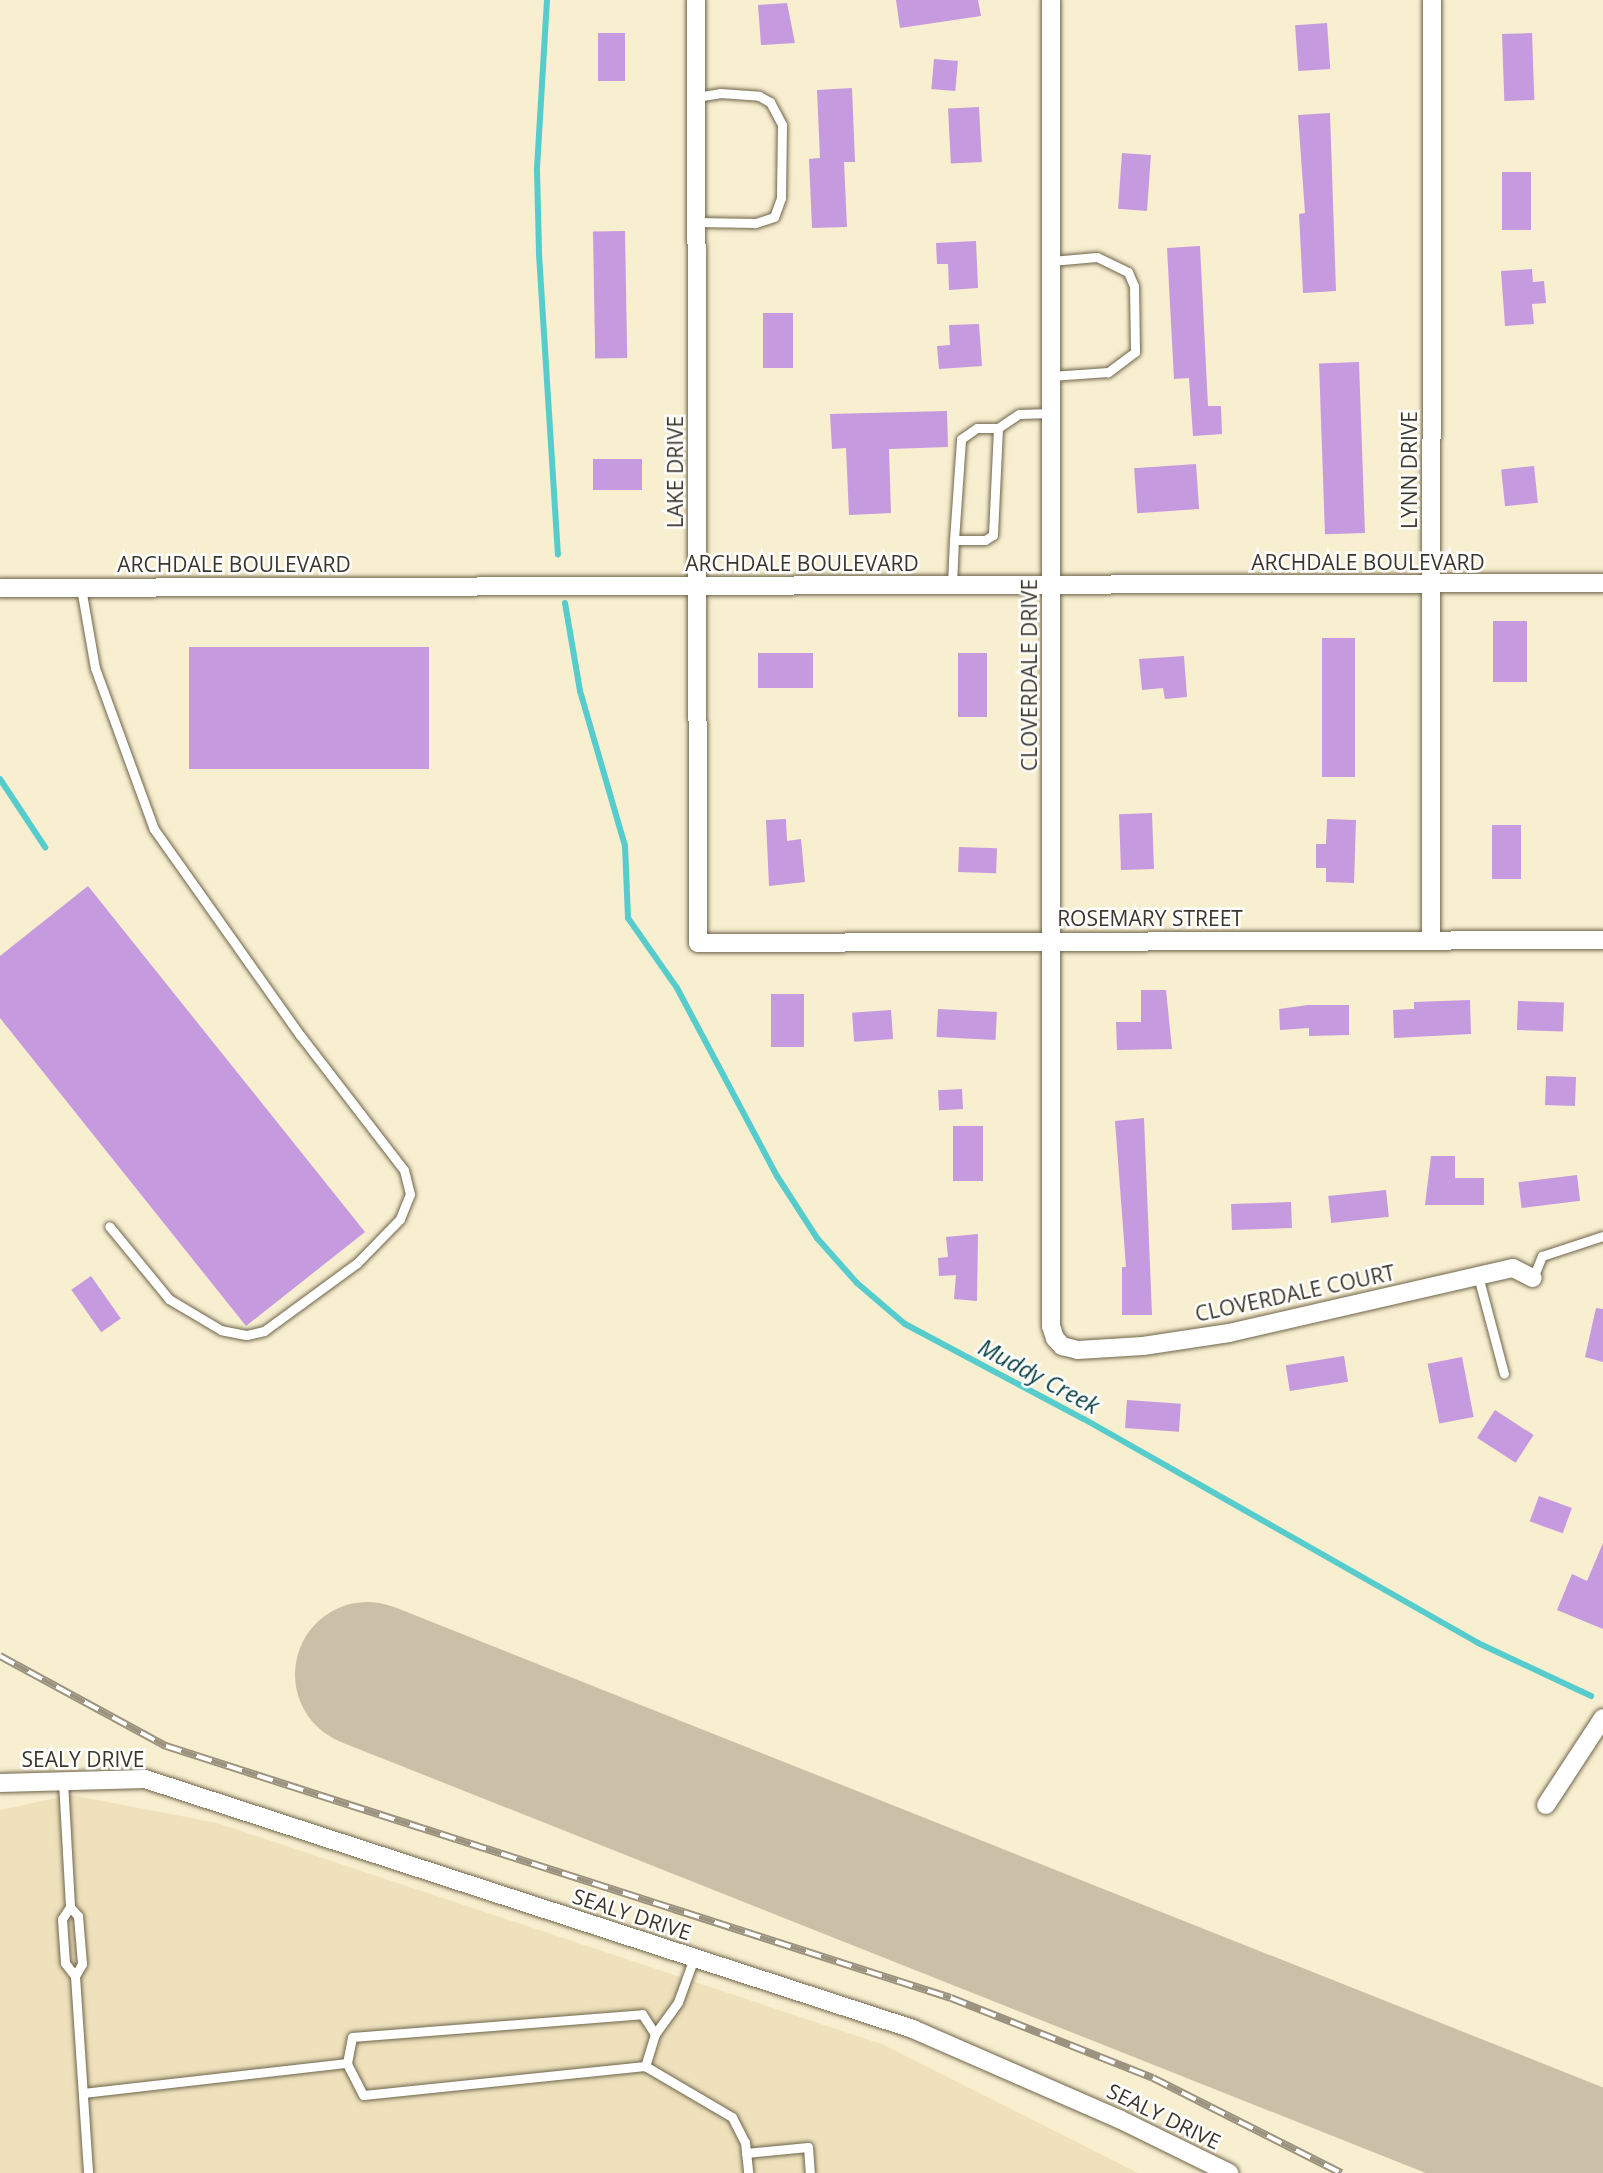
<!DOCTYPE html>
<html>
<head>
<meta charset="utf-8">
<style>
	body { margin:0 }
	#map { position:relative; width:1603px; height:2173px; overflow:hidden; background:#f8eed0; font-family:"Open Sans",sans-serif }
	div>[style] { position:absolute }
	.built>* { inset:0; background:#eee1bc }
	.stream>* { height:6px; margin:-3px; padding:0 3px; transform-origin:3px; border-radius:3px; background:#56cccc }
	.runway>* { height:145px; margin:-72.5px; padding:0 72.5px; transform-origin:72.5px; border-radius:72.5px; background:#cac0a8 }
	.building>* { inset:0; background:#c59ade; transform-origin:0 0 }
	.roads { filter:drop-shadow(0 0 2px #6e654b) drop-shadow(0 0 2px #6e654b) }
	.service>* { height:9px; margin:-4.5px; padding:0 4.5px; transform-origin:4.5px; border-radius:4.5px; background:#fff }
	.minor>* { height:18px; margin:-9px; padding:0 9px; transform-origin:9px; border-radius:9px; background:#fff }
	.rail>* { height:8px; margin-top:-4px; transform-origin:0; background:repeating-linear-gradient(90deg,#fff 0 16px,#9b937f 0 32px); box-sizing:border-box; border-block:2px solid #9b937f }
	span { translate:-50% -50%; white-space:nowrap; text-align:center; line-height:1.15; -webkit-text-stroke:5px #fff; paint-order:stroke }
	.street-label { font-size:21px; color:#3b362b }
	.water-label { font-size:23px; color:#053e3f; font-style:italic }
</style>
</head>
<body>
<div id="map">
	<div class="built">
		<i style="clip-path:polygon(71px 1795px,217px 1823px,884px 2045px,1138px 2173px,0 2173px,0 1810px)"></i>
	</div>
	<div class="stream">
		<i style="left:547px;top:0;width:170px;rotate:93.4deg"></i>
		<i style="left:537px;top:170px;width:84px;rotate:88.6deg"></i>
		<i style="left:539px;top:254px;width:301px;rotate:86.4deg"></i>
		<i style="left:565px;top:603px;width:89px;rotate:80.3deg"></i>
		<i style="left:580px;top:691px;width:161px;rotate:73.8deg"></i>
		<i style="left:625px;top:846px;width:72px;rotate:87.6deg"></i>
		<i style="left:628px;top:918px;width:85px;rotate:55deg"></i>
		<i style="left:677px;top:988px;width:213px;rotate:62deg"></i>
		<i style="left:777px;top:1176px;width:74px;rotate:57.2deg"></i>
		<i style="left:817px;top:1238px;width:60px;rotate:48.4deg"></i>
		<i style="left:857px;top:1283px;width:63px;rotate:40.5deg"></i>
		<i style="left:905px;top:1324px;width:203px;rotate:28deg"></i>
		<i style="left:1084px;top:1419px;width:453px;rotate:29.6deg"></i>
		<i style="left:1478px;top:1643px;width:125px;rotate:25.1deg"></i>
		<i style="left:0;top:779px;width:82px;rotate:56.5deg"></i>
	</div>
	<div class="runway">
		<i style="left:367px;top:1674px;width:1330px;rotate:21.67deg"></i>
	</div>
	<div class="building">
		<i style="clip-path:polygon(896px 0,978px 0,981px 16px,900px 28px)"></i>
		<i style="clip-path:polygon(787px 3px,795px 43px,761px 45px,758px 5px)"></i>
		<i style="left:1327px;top:23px;width:46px;height:32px;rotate:86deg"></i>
		<i style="left:625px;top:33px;width:48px;height:27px;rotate:90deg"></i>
		<i style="left:1532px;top:33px;width:67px;height:30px;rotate:88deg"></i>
		<i style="left:934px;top:59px;width:24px;height:30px;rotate:5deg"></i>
		<i style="clip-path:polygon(852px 88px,855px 162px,844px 162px,847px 227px,812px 228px,809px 159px,820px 158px,817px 90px)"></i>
		<i style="left:979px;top:107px;width:55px;height:31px;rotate:87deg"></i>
		<i style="clip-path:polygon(1330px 113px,1336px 291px,1303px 293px,1299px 214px,1305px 213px,1298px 115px)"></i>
		<i style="left:1122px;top:153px;width:29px;height:56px;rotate:4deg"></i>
		<i style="left:1502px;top:172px;width:29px;height:58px"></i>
		<i style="left:625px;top:231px;width:127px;height:32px;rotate:89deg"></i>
		<i style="clip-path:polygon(976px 241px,978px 288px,949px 290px,948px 264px,937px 264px,936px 243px)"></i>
		<i style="clip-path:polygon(1200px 246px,1208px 406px,1221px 406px,1222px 434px,1193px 436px,1189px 378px,1174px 379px,1167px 248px)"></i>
		<i style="clip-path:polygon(1532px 269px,1533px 282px,1544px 281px,1546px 303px,1532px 304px,1534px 324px,1505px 326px,1501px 271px)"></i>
		<i style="left:763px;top:313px;width:30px;height:55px"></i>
		<i style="clip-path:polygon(979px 324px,982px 366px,939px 369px,937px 346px,950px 345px,949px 325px)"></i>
		<i style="left:1359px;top:362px;width:171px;height:40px;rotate:88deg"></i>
		<i style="clip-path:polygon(947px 411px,948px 447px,889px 449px,891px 513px,849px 515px,846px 448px,832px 449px,830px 414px)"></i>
		<i style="left:642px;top:459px;width:31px;height:49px;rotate:90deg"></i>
		<i style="left:1196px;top:464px;width:45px;height:62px;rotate:86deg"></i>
		<i style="left:1534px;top:466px;width:37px;height:33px;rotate:84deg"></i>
		<i style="left:1527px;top:621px;width:61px;height:34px;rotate:90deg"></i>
		<i style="left:1322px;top:638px;width:33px;height:139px"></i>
		<i style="left:429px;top:647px;width:122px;height:240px;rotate:90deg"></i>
		<i style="left:758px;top:653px;width:55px;height:35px"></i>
		<i style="left:987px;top:653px;width:64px;height:29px;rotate:90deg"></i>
		<i style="clip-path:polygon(1184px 656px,1187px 697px,1165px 699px,1163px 688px,1142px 690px,1139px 659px)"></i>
		<i style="left:1152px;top:813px;width:56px;height:33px;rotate:88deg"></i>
		<i style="clip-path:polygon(786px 819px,787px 841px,801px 839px,805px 882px,769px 886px,766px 820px)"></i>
		<i style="clip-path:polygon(1327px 819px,1356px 820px,1354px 883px,1326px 882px,1326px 868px,1316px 868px,1316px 844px,1326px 844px)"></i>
		<i style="left:1492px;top:825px;width:29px;height:54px"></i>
		<i style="left:959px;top:847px;width:38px;height:25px;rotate:2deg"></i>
		<i style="clip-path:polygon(88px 886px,365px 1232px,246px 1326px,0 1018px,0 956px)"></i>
		<i style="clip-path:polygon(1141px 990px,1166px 990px,1172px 1049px,1117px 1050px,1116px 1022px,1141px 1022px)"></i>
		<i style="left:804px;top:994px;width:53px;height:33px;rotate:90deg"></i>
		<i style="clip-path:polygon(1470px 1000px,1471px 1034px,1394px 1038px,1393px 1010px,1414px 1009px,1414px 1002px)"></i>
		<i style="left:1518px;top:1001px;width:46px;height:29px;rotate:2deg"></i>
		<i style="clip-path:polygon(1308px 1005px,1349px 1005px,1349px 1035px,1309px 1036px,1309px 1028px,1280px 1030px,1279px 1009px)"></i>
		<i style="left:938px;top:1009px;width:59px;height:28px;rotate:3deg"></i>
		<i style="left:891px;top:1010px;width:29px;height:39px;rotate:86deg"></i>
		<i style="left:1546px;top:1076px;width:30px;height:29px;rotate:2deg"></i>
		<i style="left:962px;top:1089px;width:20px;height:24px;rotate:87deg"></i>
		<i style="clip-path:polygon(1144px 1118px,1152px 1315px,1122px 1315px,1122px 1267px,1126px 1267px,1115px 1121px)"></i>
		<i style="left:953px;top:1126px;width:30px;height:55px"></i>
		<i style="clip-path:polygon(1431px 1156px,1455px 1156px,1455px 1178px,1484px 1178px,1484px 1205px,1425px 1205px)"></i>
		<i style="left:1577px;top:1175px;width:26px;height:59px;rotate:83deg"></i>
		<i style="left:1386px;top:1190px;width:27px;height:58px;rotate:84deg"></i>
		<i style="left:1291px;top:1202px;width:26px;height:60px;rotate:88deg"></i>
		<i style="clip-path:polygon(978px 1234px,977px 1301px,954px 1299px,956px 1275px,939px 1276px,938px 1258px,948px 1257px,946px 1237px)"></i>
		<i style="left:91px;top:1276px;width:52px;height:24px;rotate:55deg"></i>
		<i style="clip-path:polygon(1596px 1308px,1603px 1309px,1603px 1362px,1585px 1357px)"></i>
		<i style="left:1344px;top:1356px;width:26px;height:59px;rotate:81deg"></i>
		<i style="left:1462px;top:1357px;width:61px;height:35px;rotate:79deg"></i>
		<i style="left:1127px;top:1400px;width:54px;height:28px;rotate:4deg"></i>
		<i style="left:1495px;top:1410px;width:46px;height:33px;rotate:33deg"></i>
		<i style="left:1539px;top:1496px;width:35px;height:27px;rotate:20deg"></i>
		<i style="clip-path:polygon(1603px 1543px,1603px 1629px,1557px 1610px,1572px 1574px,1587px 1581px)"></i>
	</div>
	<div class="roads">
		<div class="service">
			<i style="left:696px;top:97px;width:24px;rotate:-9deg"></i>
			<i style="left:720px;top:93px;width:39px;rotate:4deg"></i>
			<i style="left:759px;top:96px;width:13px;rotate:29deg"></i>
			<i style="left:770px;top:102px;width:26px;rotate:62deg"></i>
			<i style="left:782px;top:125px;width:73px;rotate:90.8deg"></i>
			<i style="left:781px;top:198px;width:20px;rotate:110deg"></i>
			<i style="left:774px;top:217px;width:20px;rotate:162deg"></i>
			<i style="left:755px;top:223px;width:58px;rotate:-179deg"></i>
			<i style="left:1051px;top:261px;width:46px;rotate:-5deg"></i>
			<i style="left:1097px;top:257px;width:34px;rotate:26deg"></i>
			<i style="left:1128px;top:272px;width:15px;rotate:67deg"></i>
			<i style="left:1134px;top:286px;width:66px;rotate:89.1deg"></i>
			<i style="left:1135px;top:352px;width:34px;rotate:143deg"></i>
			<i style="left:1108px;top:372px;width:57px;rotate:176deg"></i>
			<i style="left:998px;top:428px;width:25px;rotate:-34deg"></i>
			<i style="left:1019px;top:414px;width:32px;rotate:-2deg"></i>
			<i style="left:952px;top:585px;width:45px;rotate:-87.5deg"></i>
			<i style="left:954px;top:540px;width:101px;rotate:-86deg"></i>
			<i style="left:961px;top:439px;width:19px;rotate:-35deg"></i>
			<i style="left:977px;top:428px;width:21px"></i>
			<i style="left:998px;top:428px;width:107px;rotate:92.7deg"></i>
			<i style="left:993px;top:535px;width:9px;rotate:148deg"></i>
			<i style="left:985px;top:540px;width:31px;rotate:180deg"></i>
			<i style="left:81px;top:588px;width:81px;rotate:80.1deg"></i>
			<i style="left:95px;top:668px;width:171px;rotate:69.9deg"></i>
			<i style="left:154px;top:829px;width:252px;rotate:54.7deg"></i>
			<i style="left:300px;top:1035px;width:170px;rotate:52.4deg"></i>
			<i style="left:404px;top:1170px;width:25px;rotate:76deg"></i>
			<i style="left:410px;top:1194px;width:27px;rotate:112deg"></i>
			<i style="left:400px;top:1219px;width:62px;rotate:134.3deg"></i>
			<i style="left:357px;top:1263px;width:115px;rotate:143.8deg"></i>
			<i style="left:264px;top:1331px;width:18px;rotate:167deg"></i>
			<i style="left:246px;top:1335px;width:25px;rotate:-169deg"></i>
			<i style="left:221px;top:1330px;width:61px;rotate:-149.2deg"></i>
			<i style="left:169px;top:1299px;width:94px;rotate:-129.4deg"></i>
			<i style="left:1478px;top:1276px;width:101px;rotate:75.1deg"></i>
			<i style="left:1533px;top:1278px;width:24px;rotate:-68deg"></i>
			<i style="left:1542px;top:1256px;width:64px;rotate:-18.2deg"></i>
			<i style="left:63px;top:1781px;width:126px;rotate:86.8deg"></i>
			<i style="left:70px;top:1907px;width:14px;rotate:124deg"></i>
			<i style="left:62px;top:1919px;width:44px;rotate:86.1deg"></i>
			<i style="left:65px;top:1963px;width:16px;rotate:52deg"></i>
			<i style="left:75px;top:1976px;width:197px;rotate:86.2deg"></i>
			<i style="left:70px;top:1907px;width:12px;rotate:48deg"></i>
			<i style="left:78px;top:1916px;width:48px;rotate:85.2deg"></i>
			<i style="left:82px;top:1964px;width:14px;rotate:120deg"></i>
			<i style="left:655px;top:2034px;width:39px;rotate:-54deg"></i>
			<i style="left:678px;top:2002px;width:47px;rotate:-70deg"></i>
			<i style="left:645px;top:2066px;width:101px;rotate:30.4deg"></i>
			<i style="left:732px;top:2117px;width:28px;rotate:63deg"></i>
			<i style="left:745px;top:2142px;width:31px;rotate:84deg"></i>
			<i style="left:83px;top:2093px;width:266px;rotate:-6.5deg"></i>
			<i style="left:347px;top:2063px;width:26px;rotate:-79deg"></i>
			<i style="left:352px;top:2037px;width:291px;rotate:-4.5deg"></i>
			<i style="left:642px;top:2014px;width:24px;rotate:57deg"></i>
			<i style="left:655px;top:2034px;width:34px;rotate:107deg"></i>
			<i style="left:645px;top:2066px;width:283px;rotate:174.1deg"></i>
			<i style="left:363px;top:2095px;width:36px;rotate:-117deg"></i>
			<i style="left:746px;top:2153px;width:62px;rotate:-5.5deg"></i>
			<i style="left:808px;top:2147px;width:26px;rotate:86deg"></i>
		</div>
		<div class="minor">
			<i style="left:696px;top:0;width:943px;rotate:89.88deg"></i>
			<i style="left:698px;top:943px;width:905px;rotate:-0.19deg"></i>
			<i style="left:1051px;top:0;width:1326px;rotate:90deg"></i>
			<i style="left:1051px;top:1326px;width:13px;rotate:72deg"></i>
			<i style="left:1055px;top:1338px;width:11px;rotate:49deg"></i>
			<i style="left:1062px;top:1346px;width:16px;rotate:14deg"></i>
			<i style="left:1078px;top:1350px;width:65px;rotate:-3.5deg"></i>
			<i style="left:1143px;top:1346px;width:87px;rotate:-8.6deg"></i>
			<i style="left:1229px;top:1333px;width:291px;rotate:-12.9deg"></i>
			<i style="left:1513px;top:1268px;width:22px;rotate:27deg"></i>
			<i style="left:0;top:588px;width:1603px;rotate:-0.18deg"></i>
			<i style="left:1431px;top:940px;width:940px;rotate:-89.94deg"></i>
			<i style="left:0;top:1783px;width:145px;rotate:-1.6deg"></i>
			<i style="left:145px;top:1779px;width:808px;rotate:18.03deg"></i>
			<i style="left:913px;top:2029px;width:225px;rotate:23.6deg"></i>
			<i style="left:1119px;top:2119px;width:123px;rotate:26.1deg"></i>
			<i style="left:1546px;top:1805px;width:104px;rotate:-56.8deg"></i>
		</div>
	</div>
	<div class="rail">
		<i style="left:0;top:1656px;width:189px;rotate:28.5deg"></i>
		<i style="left:166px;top:1746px;width:824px;rotate:17.8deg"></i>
		<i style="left:951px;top:1998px;width:217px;rotate:21.6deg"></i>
		<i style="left:1153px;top:2078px;width:211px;rotate:26.8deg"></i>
	</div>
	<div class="street-label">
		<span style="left:1409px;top:470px;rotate:-90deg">LYNN DRIVE</span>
		<span style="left:675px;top:472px;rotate:-90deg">LAKE DRIVE</span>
		<span style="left:1368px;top:562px">ARCHDALE BOULEVARD</span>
		<span style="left:802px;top:563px">ARCHDALE BOULEVARD</span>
		<span style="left:234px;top:564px">ARCHDALE BOULEVARD</span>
		<span style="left:1029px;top:675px;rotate:-90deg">CLOVERDALE DRIVE</span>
		<span style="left:1150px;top:918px">ROSEMARY STREET</span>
		<span style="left:1295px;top:1293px;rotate:-12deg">CLOVERDALE COURT</span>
		<span style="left:83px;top:1759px">SEALY DRIVE</span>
		<span style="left:632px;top:1914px;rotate:18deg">SEALY DRIVE</span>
		<span style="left:1164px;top:2116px;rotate:26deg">SEALY DRIVE</span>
	</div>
	<div class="water-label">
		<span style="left:1039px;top:1376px;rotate:28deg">Muddy Creek</span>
	</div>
</div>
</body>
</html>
